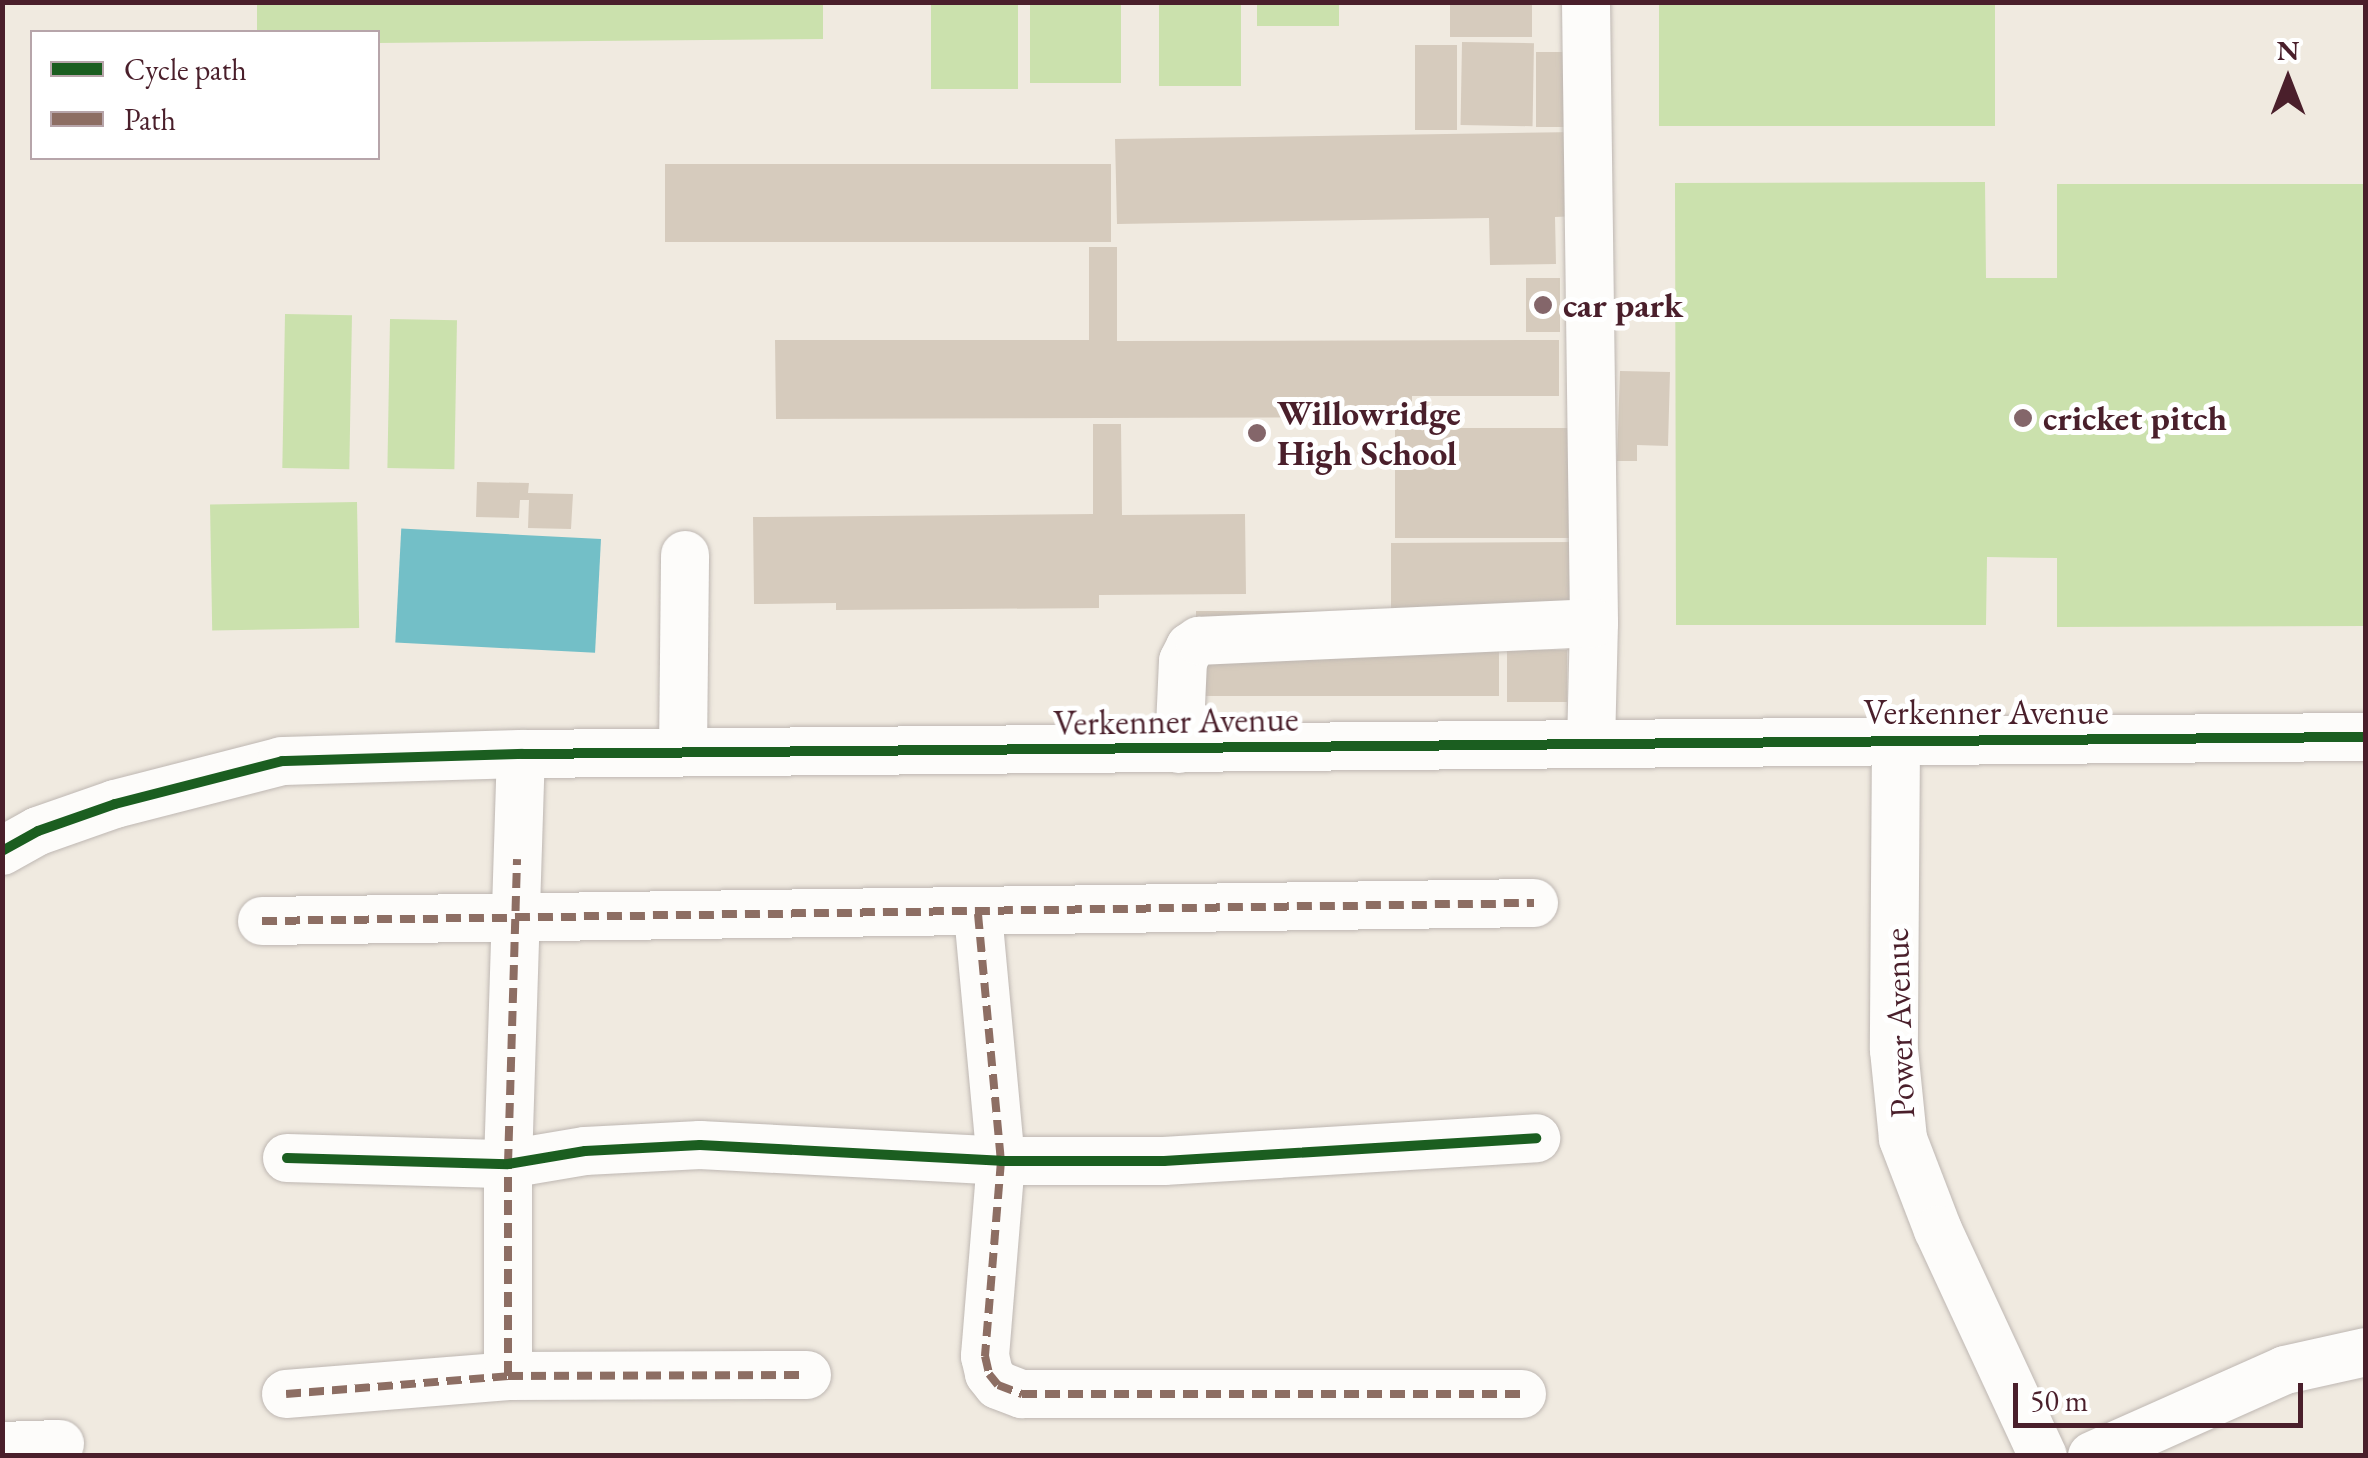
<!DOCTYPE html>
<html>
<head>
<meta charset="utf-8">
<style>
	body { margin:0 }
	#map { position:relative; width:2368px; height:1458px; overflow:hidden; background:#f0eae0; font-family:"EB Garamond",serif }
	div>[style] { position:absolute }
	.green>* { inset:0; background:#cbe1ad; transform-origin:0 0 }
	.water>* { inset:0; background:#73bfc7; transform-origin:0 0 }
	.building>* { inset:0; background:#d6cbbd; transform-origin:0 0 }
	.roads { filter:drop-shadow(0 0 2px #beb7b2) drop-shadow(0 0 2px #beb7b2) }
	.minor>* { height:48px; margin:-24px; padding:0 24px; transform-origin:24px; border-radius:24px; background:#fdfcfa }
	.quiet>* { height:8px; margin-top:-4px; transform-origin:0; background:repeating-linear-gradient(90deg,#8d6e63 0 15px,transparent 0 23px) }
	.cycleway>* { height:10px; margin:-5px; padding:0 5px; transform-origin:5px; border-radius:5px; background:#1b5e20 }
	.dots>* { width:28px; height:28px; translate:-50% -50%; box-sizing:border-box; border:5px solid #fff; border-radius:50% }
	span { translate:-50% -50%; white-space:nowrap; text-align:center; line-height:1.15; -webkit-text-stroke:10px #fff; paint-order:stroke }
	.poi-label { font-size:35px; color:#4a1f2b; font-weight:700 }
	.left { translate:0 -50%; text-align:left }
	.street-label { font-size:35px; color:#4a1f2b }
	.frame { position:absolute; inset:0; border:5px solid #4a1f2b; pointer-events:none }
	.legend { position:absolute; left:30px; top:30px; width:350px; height:130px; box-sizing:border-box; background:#fff; border:2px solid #b7a5aa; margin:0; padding:12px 18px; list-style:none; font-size:30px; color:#4a1f2b }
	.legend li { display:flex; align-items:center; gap:20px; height:50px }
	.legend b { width:50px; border:2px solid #b7a5aa }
	.north { position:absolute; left:2238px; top:30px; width:100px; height:100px; -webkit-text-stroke:8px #fff; paint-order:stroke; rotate:0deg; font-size:28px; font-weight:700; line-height:40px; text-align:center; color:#4a1f2b }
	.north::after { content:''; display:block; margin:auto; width:35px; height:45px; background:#4a1f2b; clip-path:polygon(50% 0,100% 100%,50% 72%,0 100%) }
	.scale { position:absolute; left:2013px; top:1383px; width:290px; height:45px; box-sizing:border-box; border:5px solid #4a1f2b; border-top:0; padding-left:12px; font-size:30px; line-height:35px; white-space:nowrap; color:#4a1f2b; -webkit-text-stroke:8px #fff; paint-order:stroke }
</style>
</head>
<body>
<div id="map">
	<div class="green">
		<i style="clip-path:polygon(257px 3px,823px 3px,823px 39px,378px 43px,378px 32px,257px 32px)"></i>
		<i style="left:931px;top:3px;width:87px;height:86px"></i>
		<i style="left:1030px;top:3px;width:91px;height:80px"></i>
		<i style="left:1159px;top:3px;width:82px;height:83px"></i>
		<i style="left:1257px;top:3px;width:82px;height:23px"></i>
		<i style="left:1995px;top:3px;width:123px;height:336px;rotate:90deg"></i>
		<i style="clip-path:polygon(1985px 182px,1986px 278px,2057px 278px,2057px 184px,2365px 184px,2365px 626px,2057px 627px,2057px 558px,1987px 557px,1986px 625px,1676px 625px,1675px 183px)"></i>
		<i style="left:285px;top:314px;width:67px;height:154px;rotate:1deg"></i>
		<i style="left:390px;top:319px;width:67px;height:149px;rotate:1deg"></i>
		<i style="left:357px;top:502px;width:126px;height:147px;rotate:89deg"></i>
	</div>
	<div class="water">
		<i style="left:601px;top:539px;width:114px;height:200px;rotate:93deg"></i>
	</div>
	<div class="building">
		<i style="left:1450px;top:2px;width:82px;height:35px"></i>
		<i style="left:1462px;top:42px;width:72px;height:83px;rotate:1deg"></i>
		<i style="left:1415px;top:45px;width:42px;height:85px"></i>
		<i style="left:1536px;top:52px;width:45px;height:75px"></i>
		<i style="clip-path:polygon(1578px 132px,1579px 216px,1555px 217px,1556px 264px,1490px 265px,1489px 218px,1117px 224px,1115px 139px)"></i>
		<i style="left:665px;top:164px;width:446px;height:78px"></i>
		<i style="clip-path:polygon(1089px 247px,1117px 247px,1117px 341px,1559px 340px,1559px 396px,1412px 396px,1412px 417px,776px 419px,775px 340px,1089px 340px)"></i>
		<i style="left:1526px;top:278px;width:34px;height:54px"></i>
		<i style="clip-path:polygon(1620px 371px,1670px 372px,1668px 446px,1637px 445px,1637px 461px,1617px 461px)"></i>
		<i style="clip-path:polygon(1093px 424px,1121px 424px,1122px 515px,1245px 514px,1246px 594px,1099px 595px,1099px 608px,836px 610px,836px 603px,754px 604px,753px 517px,1093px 514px)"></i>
		<i style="left:1395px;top:428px;width:178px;height:110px"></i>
		<i style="clip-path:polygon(477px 482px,529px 483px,528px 493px,573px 494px,571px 529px,528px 528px,529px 500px,520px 500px,519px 518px,476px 517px)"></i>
		<i style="clip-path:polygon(1577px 542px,1577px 645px,1499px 646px,1499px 696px,1196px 696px,1196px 611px,1391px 611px,1391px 543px)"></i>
		<i style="left:1507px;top:650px;width:60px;height:52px"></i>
	</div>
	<div class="roads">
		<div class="minor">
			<i style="left:1586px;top:2px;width:621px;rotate:89.26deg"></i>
			<i style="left:1594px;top:623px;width:120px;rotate:91.4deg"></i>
			<i style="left:1896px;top:741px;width:309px;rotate:90.4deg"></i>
			<i style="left:1894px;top:1050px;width:89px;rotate:84.2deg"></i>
			<i style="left:1903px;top:1139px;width:97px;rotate:69deg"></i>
			<i style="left:1938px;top:1230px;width:249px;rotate:65.1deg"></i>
			<i style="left:1179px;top:749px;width:88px;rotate:-87.4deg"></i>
			<i style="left:1183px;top:661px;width:16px;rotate:-63deg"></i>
			<i style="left:1190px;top:647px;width:11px;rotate:-34deg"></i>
			<i style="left:1199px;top:641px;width:395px;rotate:-2.6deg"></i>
			<i style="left:683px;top:752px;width:197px;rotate:-89.4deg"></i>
			<i style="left:2px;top:851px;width:41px;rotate:-29.1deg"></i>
			<i style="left:38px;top:831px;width:82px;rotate:-19.3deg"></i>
			<i style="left:115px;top:804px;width:172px;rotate:-14.4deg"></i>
			<i style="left:282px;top:761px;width:239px;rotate:-1.7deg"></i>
			<i style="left:521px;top:754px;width:1845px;rotate:-0.53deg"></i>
			<i style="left:978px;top:914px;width:248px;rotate:84.7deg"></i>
			<i style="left:1001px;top:1161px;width:196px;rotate:94.7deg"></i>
			<i style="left:985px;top:1356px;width:18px;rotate:77deg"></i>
			<i style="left:989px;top:1374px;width:14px;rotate:51deg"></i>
			<i style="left:998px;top:1385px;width:26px;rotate:21deg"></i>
			<i style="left:1022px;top:1394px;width:500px"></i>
			<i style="left:262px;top:921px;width:1272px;rotate:-0.81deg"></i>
			<i style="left:287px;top:1158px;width:221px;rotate:1.6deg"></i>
			<i style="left:508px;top:1164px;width:78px;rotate:-9.6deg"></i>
			<i style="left:585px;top:1151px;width:115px;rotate:-3deg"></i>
			<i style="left:700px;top:1145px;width:301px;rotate:3deg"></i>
			<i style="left:1001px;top:1161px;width:163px"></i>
			<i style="left:1164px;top:1161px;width:373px;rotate:-3.5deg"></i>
			<i style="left:508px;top:1376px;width:212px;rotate:-90deg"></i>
			<i style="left:508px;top:1164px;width:410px;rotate:-88.2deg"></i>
			<i style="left:286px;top:1394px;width:223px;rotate:-4.6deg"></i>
			<i style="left:508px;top:1376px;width:299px;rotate:-0.2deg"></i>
			<i style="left:2px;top:1446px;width:58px;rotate:-2deg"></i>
			<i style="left:2092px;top:1456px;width:211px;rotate:-24deg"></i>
			<i style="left:2285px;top:1370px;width:83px;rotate:-12.5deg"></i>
		</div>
	</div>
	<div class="quiet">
		<i style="left:978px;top:914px;width:248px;rotate:84.7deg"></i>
		<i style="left:1001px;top:1161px;width:196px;rotate:94.7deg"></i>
		<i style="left:985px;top:1356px;width:18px;rotate:77deg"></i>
		<i style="left:989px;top:1374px;width:14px;rotate:51deg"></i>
		<i style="left:998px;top:1385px;width:26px;rotate:21deg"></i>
		<i style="left:1022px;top:1394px;width:500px"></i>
		<i style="left:262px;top:921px;width:1272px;rotate:-0.81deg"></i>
		<i style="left:508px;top:1376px;width:212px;rotate:-90deg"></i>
		<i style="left:508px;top:1164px;width:305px;rotate:-88.3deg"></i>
		<i style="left:286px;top:1394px;width:223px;rotate:-4.6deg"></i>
		<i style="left:508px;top:1376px;width:299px;rotate:-0.2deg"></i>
	</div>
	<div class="cycleway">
		<i style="left:2px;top:851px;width:41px;rotate:-29.1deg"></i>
		<i style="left:38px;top:831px;width:82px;rotate:-19.3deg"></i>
		<i style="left:115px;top:804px;width:172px;rotate:-14.4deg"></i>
		<i style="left:282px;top:761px;width:239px;rotate:-1.7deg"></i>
		<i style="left:521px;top:754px;width:1845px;rotate:-0.53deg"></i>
		<i style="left:287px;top:1158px;width:221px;rotate:1.6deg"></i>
		<i style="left:508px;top:1164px;width:78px;rotate:-9.6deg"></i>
		<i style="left:585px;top:1151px;width:115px;rotate:-3deg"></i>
		<i style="left:700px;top:1145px;width:301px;rotate:3deg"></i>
		<i style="left:1001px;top:1161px;width:163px"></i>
		<i style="left:1164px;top:1161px;width:373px;rotate:-3.5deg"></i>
	</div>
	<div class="dots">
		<i style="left:1543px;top:305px;background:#84666a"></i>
		<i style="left:2023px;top:418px;background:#84666a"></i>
		<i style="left:1257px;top:433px;background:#84666a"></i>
	</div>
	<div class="poi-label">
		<span class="left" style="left:1563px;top:305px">car park</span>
		<span class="left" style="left:1277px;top:433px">Willowridge<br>High School</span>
		<span class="left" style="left:2043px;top:418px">cricket pitch</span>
	</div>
	<div class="street-label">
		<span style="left:1986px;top:712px">Verkenner Avenue</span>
		<span style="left:1176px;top:721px;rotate:-1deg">Verkenner Avenue</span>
		<span style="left:1899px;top:1023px;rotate:-92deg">Power Avenue</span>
	</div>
	<div class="frame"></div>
	<ul class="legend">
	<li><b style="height:12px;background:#1b5e20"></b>Cycle path</li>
	<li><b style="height:12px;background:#8d6e63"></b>Path</li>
	</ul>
	<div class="north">N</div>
	<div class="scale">50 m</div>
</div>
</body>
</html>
